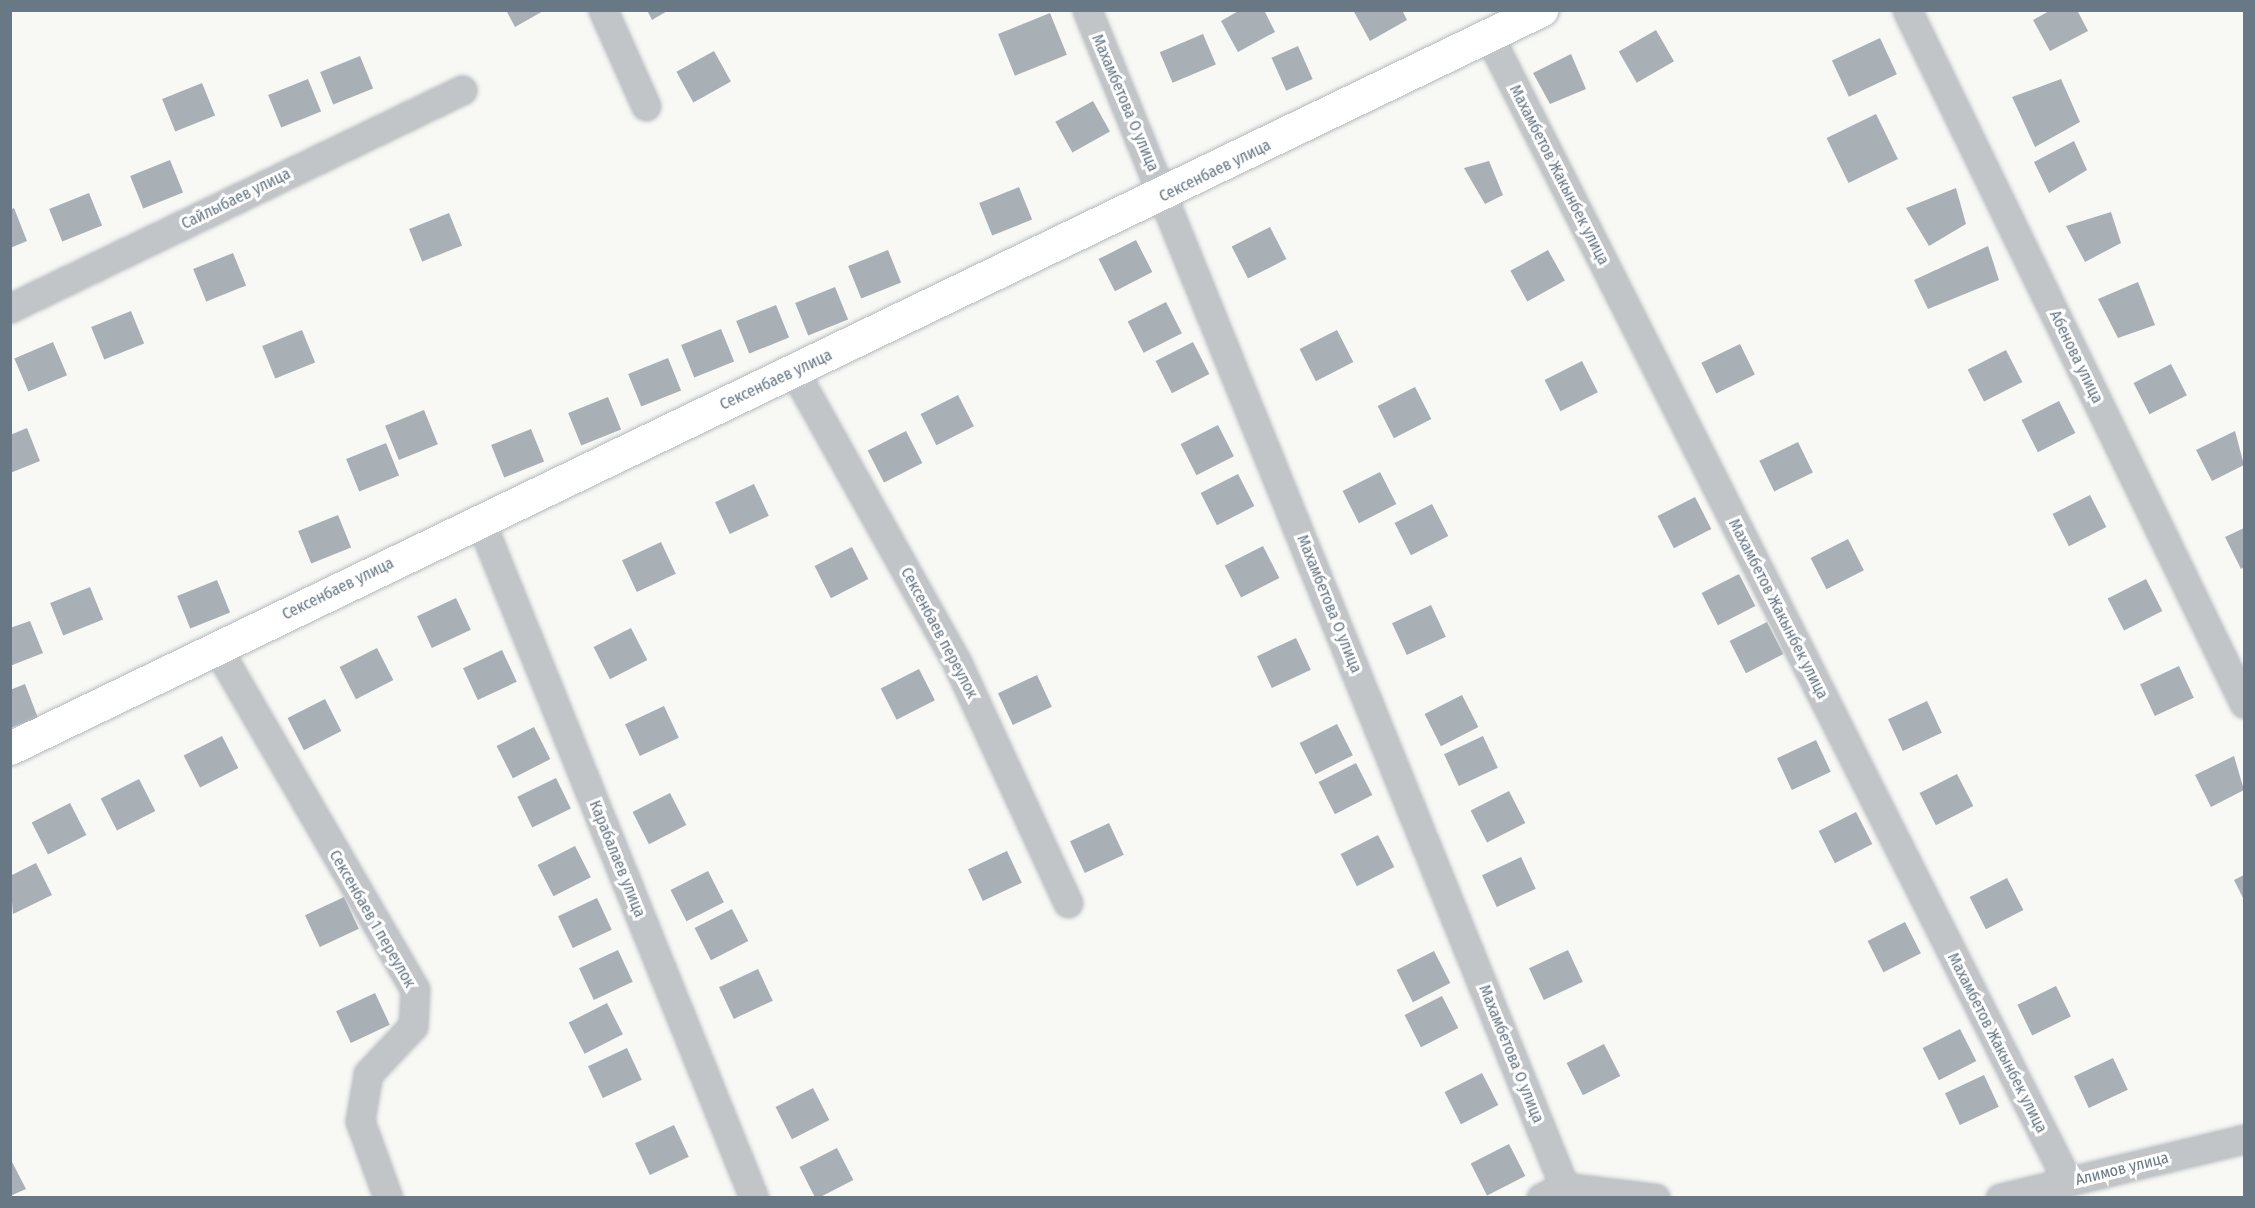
<!DOCTYPE html>
<html>
<head>
<meta charset="utf-8">
<style>
	body { margin:0 }
	#map { position:relative; width:2255px; height:1208px; overflow:hidden; background:#f8f8f5; font-family:"Fira Sans Condensed",sans-serif }
	div>[style] { position:absolute }
	.building>* { inset:0; background:#a8b0b6; transform-origin:0 0 }
	.roads { filter:drop-shadow(0 0 2px #b3b9bd) drop-shadow(0 0 2px #b3b9bd) }
	.street>* { height:27px; margin:-13.5px; padding:0 13.5px; transform-origin:13.5px; border-radius:13.5px; background:#c1c5c8 }
	.secondary>* { height:33px; margin:-16.5px; padding:0 16.5px; transform-origin:16.5px; border-radius:16.5px; background:#fff }
	span { translate:-50% -50%; white-space:nowrap; text-align:center; line-height:1.15; -webkit-text-stroke:6px #fff; paint-order:stroke }
	.street-label { font-size:16px; color:#687985 }
	.frame { position:absolute; inset:0; border:12px solid #687985; pointer-events:none }
</style>
</head>
<body>
<div id="map">
	<div class="building">
		<i style="clip-path:polygon(506px 10px,545px 10px,515px 27px)"></i>
		<i style="clip-path:polygon(647px 10px,669px 10px,652px 20px)"></i>
		<i style="clip-path:polygon(1240px 10px,1264px 10px,1275px 32px,1238px 52px,1221px 21px)"></i>
		<i style="clip-path:polygon(1353px 10px,1402px 10px,1407px 20px,1370px 41px)"></i>
		<i style="clip-path:polygon(2051px 10px,2077px 10px,2088px 31px,2050px 51px,2033px 20px)"></i>
		<i style="left:1050px;top:13px;width:45px;height:56px;rotate:68deg"></i>
		<i style="left:1656px;top:30px;width:36px;height:43px;rotate:60deg"></i>
		<i style="left:1203px;top:34px;width:33px;height:47px;rotate:67deg"></i>
		<i style="left:1880px;top:38px;width:40px;height:53px;rotate:65deg"></i>
		<i style="left:1298px;top:46px;width:36px;height:29px;rotate:66deg"></i>
		<i style="left:714px;top:51px;width:35px;height:43px;rotate:61deg"></i>
		<i style="clip-path:polygon(1571px 54px,1586px 89px,1550px 104px,1533px 73px)"></i>
		<i style="left:360px;top:56px;width:35px;height:43px;rotate:68deg"></i>
		<i style="left:308px;top:79px;width:35px;height:43px;rotate:68deg"></i>
		<i style="clip-path:polygon(2061px 79px,2080px 122px,2035px 147px,2012px 97px)"></i>
		<i style="left:202px;top:83px;width:35px;height:43px;rotate:68deg"></i>
		<i style="left:1093px;top:101px;width:35px;height:43px;rotate:61deg"></i>
		<i style="left:1876px;top:114px;width:50px;height:55px;rotate:64deg"></i>
		<i style="clip-path:polygon(2074px 141px,2087px 170px,2049px 193px,2034px 162px)"></i>
		<i style="left:170px;top:160px;width:35px;height:43px;rotate:68deg"></i>
		<i style="clip-path:polygon(1489px 161px,1503px 195px,1485px 204px,1464px 168px)"></i>
		<i style="left:1019px;top:187px;width:35px;height:43px;rotate:68deg"></i>
		<i style="clip-path:polygon(1956px 188px,1966px 224px,1929px 246px,1906px 208px)"></i>
		<i style="left:89px;top:193px;width:35px;height:43px;rotate:68deg"></i>
		<i style="clip-path:polygon(14px 208px,27px 241px,10px 248px,10px 210px)"></i>
		<i style="clip-path:polygon(2111px 212px,2121px 243px,2085px 262px,2066px 226px)"></i>
		<i style="left:449px;top:213px;width:35px;height:43px;rotate:68deg"></i>
		<i style="left:1270px;top:227px;width:36px;height:43px;rotate:63deg"></i>
		<i style="left:1136px;top:240px;width:36px;height:42px;rotate:63deg"></i>
		<i style="clip-path:polygon(1988px 246px,1999px 280px,1928px 309px,1914px 280px)"></i>
		<i style="left:888px;top:250px;width:35px;height:43px;rotate:68deg"></i>
		<i style="left:1548px;top:250px;width:35px;height:43px;rotate:61deg"></i>
		<i style="left:233px;top:253px;width:35px;height:43px;rotate:68deg"></i>
		<i style="clip-path:polygon(2138px 282px,2155px 325px,2118px 338px,2098px 299px)"></i>
		<i style="left:835px;top:287px;width:35px;height:43px;rotate:68deg"></i>
		<i style="left:1166px;top:302px;width:35px;height:43px;rotate:63deg"></i>
		<i style="left:776px;top:305px;width:35px;height:43px;rotate:68deg"></i>
		<i style="left:131px;top:311px;width:35px;height:43px;rotate:68deg"></i>
		<i style="left:721px;top:329px;width:35px;height:43px;rotate:68deg"></i>
		<i style="left:302px;top:330px;width:35px;height:43px;rotate:68deg"></i>
		<i style="left:1337px;top:330px;width:36px;height:42px;rotate:63deg"></i>
		<i style="left:53px;top:342px;width:36px;height:42px;rotate:67deg"></i>
		<i style="left:1193px;top:342px;width:36px;height:42px;rotate:63deg"></i>
		<i style="left:1740px;top:344px;width:34px;height:43px;rotate:64deg"></i>
		<i style="left:2006px;top:350px;width:36px;height:43px;rotate:63deg"></i>
		<i style="left:668px;top:358px;width:35px;height:43px;rotate:68deg"></i>
		<i style="left:1582px;top:361px;width:35px;height:42px;rotate:63deg"></i>
		<i style="left:2171px;top:364px;width:35px;height:42px;rotate:63deg"></i>
		<i style="left:1415px;top:387px;width:36px;height:42px;rotate:63deg"></i>
		<i style="left:958px;top:395px;width:35px;height:42px;rotate:63deg"></i>
		<i style="left:608px;top:397px;width:35px;height:43px;rotate:68deg"></i>
		<i style="left:2059px;top:401px;width:36px;height:42px;rotate:63deg"></i>
		<i style="left:424px;top:410px;width:37px;height:42px;rotate:68deg"></i>
		<i style="left:1218px;top:425px;width:35px;height:42px;rotate:63deg"></i>
		<i style="clip-path:polygon(27px 428px,40px 461px,10px 473px,10px 435px)"></i>
		<i style="left:531px;top:429px;width:35px;height:43px;rotate:68deg"></i>
		<i style="left:906px;top:431px;width:36px;height:43px;rotate:63deg"></i>
		<i style="clip-path:polygon(2235px 431px,2244px 465px,2212px 481px,2196px 450px)"></i>
		<i style="left:1798px;top:442px;width:34px;height:43px;rotate:64deg"></i>
		<i style="left:386px;top:443px;width:35px;height:43px;rotate:68deg"></i>
		<i style="left:1380px;top:472px;width:36px;height:42px;rotate:63deg"></i>
		<i style="left:1238px;top:474px;width:36px;height:42px;rotate:63deg"></i>
		<i style="left:754px;top:484px;width:35px;height:43px;rotate:65deg"></i>
		<i style="left:2090px;top:495px;width:36px;height:42px;rotate:63deg"></i>
		<i style="left:1695px;top:497px;width:36px;height:42px;rotate:63deg"></i>
		<i style="left:1432px;top:504px;width:36px;height:42px;rotate:63deg"></i>
		<i style="left:338px;top:515px;width:35px;height:43px;rotate:68deg"></i>
		<i style="clip-path:polygon(2244px 528px,2244px 567px,2241px 569px,2225px 537px)"></i>
		<i style="left:1848px;top:539px;width:35px;height:42px;rotate:63deg"></i>
		<i style="left:661px;top:542px;width:35px;height:43px;rotate:65deg"></i>
		<i style="left:1263px;top:546px;width:36px;height:43px;rotate:63deg"></i>
		<i style="left:852px;top:547px;width:36px;height:42px;rotate:63deg"></i>
		<i style="left:1739px;top:574px;width:36px;height:42px;rotate:63deg"></i>
		<i style="left:2146px;top:579px;width:36px;height:43px;rotate:63deg"></i>
		<i style="left:217px;top:580px;width:35px;height:43px;rotate:68deg"></i>
		<i style="left:90px;top:587px;width:35px;height:43px;rotate:68deg"></i>
		<i style="left:456px;top:598px;width:35px;height:43px;rotate:65deg"></i>
		<i style="left:1431px;top:605px;width:35px;height:43px;rotate:65deg"></i>
		<i style="clip-path:polygon(30px 621px,43px 653px,10px 666px,10px 628px)"></i>
		<i style="left:1767px;top:622px;width:36px;height:42px;rotate:63deg"></i>
		<i style="left:631px;top:628px;width:36px;height:42px;rotate:63deg"></i>
		<i style="left:1296px;top:638px;width:35px;height:43px;rotate:65deg"></i>
		<i style="left:377px;top:648px;width:36px;height:42px;rotate:63deg"></i>
		<i style="left:502px;top:650px;width:35px;height:43px;rotate:65deg"></i>
		<i style="left:2179px;top:666px;width:35px;height:43px;rotate:65deg"></i>
		<i style="left:919px;top:669px;width:35px;height:43px;rotate:63deg"></i>
		<i style="left:1037px;top:675px;width:35px;height:43px;rotate:65deg"></i>
		<i style="clip-path:polygon(25px 684px,38px 718px,10px 728px,10px 690px)"></i>
		<i style="left:1462px;top:695px;width:36px;height:42px;rotate:63deg"></i>
		<i style="left:325px;top:699px;width:36px;height:42px;rotate:63deg"></i>
		<i style="left:1927px;top:701px;width:35px;height:43px;rotate:65deg"></i>
		<i style="left:664px;top:706px;width:35px;height:43px;rotate:65deg"></i>
		<i style="left:1337px;top:724px;width:35px;height:42px;rotate:63deg"></i>
		<i style="left:534px;top:727px;width:36px;height:42px;rotate:63deg"></i>
		<i style="left:222px;top:736px;width:36px;height:43px;rotate:63deg"></i>
		<i style="left:1483px;top:736px;width:35px;height:43px;rotate:65deg"></i>
		<i style="left:1816px;top:740px;width:35px;height:43px;rotate:65deg"></i>
		<i style="clip-path:polygon(2234px 756px,2244px 790px,2211px 807px,2195px 775px)"></i>
		<i style="left:1356px;top:763px;width:36px;height:42px;rotate:63deg"></i>
		<i style="left:1957px;top:774px;width:36px;height:42px;rotate:63deg"></i>
		<i style="left:556px;top:778px;width:34px;height:43px;rotate:64deg"></i>
		<i style="left:139px;top:779px;width:36px;height:43px;rotate:63deg"></i>
		<i style="left:1509px;top:791px;width:36px;height:43px;rotate:63deg"></i>
		<i style="left:670px;top:793px;width:36px;height:42px;rotate:63deg"></i>
		<i style="left:70px;top:803px;width:36px;height:43px;rotate:63deg"></i>
		<i style="left:1856px;top:812px;width:36px;height:42px;rotate:63deg"></i>
		<i style="left:1109px;top:823px;width:35px;height:43px;rotate:65deg"></i>
		<i style="left:1378px;top:835px;width:36px;height:42px;rotate:63deg"></i>
		<i style="left:575px;top:846px;width:35px;height:42px;rotate:63deg"></i>
		<i style="left:1007px;top:851px;width:35px;height:43px;rotate:65deg"></i>
		<i style="left:1521px;top:857px;width:35px;height:43px;rotate:65deg"></i>
		<i style="clip-path:polygon(36px 863px,52px 895px,13px 914px,10px 876px)"></i>
		<i style="left:708px;top:871px;width:35px;height:42px;rotate:63deg"></i>
		<i style="clip-path:polygon(2244px 875px,2244px 900px,2234px 880px)"></i>
		<i style="left:2007px;top:878px;width:36px;height:42px;rotate:63deg"></i>
		<i style="left:344px;top:897px;width:35px;height:43px;rotate:65deg"></i>
		<i style="left:597px;top:898px;width:35px;height:43px;rotate:65deg"></i>
		<i style="left:732px;top:909px;width:36px;height:42px;rotate:63deg"></i>
		<i style="left:1905px;top:922px;width:35px;height:42px;rotate:63deg"></i>
		<i style="left:618px;top:950px;width:35px;height:43px;rotate:65deg"></i>
		<i style="left:1568px;top:950px;width:35px;height:43px;rotate:65deg"></i>
		<i style="left:1434px;top:951px;width:36px;height:42px;rotate:63deg"></i>
		<i style="left:758px;top:969px;width:35px;height:43px;rotate:65deg"></i>
		<i style="left:2056px;top:986px;width:34px;height:43px;rotate:64deg"></i>
		<i style="left:375px;top:993px;width:35px;height:43px;rotate:65deg"></i>
		<i style="left:1442px;top:996px;width:36px;height:42px;rotate:63deg"></i>
		<i style="left:607px;top:1003px;width:35px;height:43px;rotate:63deg"></i>
		<i style="left:1960px;top:1029px;width:36px;height:42px;rotate:63deg"></i>
		<i style="left:1604px;top:1044px;width:36px;height:42px;rotate:63deg"></i>
		<i style="left:627px;top:1048px;width:35px;height:43px;rotate:65deg"></i>
		<i style="left:2113px;top:1058px;width:35px;height:43px;rotate:65deg"></i>
		<i style="left:1482px;top:1073px;width:36px;height:42px;rotate:63deg"></i>
		<i style="left:1984px;top:1075px;width:35px;height:43px;rotate:65deg"></i>
		<i style="left:813px;top:1088px;width:36px;height:42px;rotate:63deg"></i>
		<i style="left:674px;top:1125px;width:35px;height:43px;rotate:65deg"></i>
		<i style="left:1509px;top:1144px;width:36px;height:43px;rotate:63deg"></i>
		<i style="left:837px;top:1148px;width:36px;height:42px;rotate:63deg"></i>
		<i style="clip-path:polygon(10px 1158px,26px 1189px,10px 1196px)"></i>
	</div>
	<div class="roads">
		<div class="street">
			<i style="left:603px;top:10px;width:105px;rotate:65.9deg"></i>
			<i style="left:1087px;top:10px;width:1282px;rotate:67.92deg"></i>
			<i style="left:1907px;top:10px;width:771px;rotate:64.07deg"></i>
			<i style="left:1489px;top:36px;width:1284px;rotate:63.2deg"></i>
			<i style="left:10px;top:308px;width:502px;rotate:-25.75deg"></i>
			<i style="left:794px;top:371px;width:337px;rotate:60.8deg"></i>
			<i style="left:958px;top:665px;width:262px;rotate:65.2deg"></i>
			<i style="left:480px;top:520px;width:731px;rotate:67.99deg"></i>
			<i style="left:217px;top:648px;width:394px;rotate:59.9deg"></i>
			<i style="left:415px;top:989px;width:37px;rotate:93deg"></i>
			<i style="left:413px;top:1026px;width:66px;rotate:133.2deg"></i>
			<i style="left:368px;top:1074px;width:48px;rotate:99.7deg"></i>
			<i style="left:360px;top:1121px;width:82px;rotate:70deg"></i>
			<i style="left:1541px;top:1198px;width:25px;rotate:-26deg"></i>
			<i style="left:1564px;top:1187px;width:92px;rotate:6.9deg"></i>
			<i style="left:2000px;top:1198px;width:251px;rotate:-13.6deg"></i>
		</div>
		<div class="secondary">
			<i style="left:10px;top:748px;width:1700px;rotate:-25.74deg"></i>
		</div>
	</div>
	<div class="street-label">
		<span style="left:1125px;top:103px;rotate:67deg">Махамбетова О улица</span>
		<span style="left:1215px;top:171px;rotate:-26deg">Сексенбаев улица</span>
		<span style="left:1559px;top:175px;rotate:63deg">Махамбетов Жакынбек улица</span>
		<span style="left:236px;top:199px;rotate:-26deg">Сайлыбаев улица</span>
		<span style="left:2076px;top:357px;rotate:64deg">Абенова улица</span>
		<span style="left:776px;top:380px;rotate:-25deg">Сексенбаев улица</span>
		<span style="left:338px;top:589px;rotate:-26deg">Сексенбаев улица</span>
		<span style="left:1329px;top:604px;rotate:68deg">Махамбетова О улица</span>
		<span style="left:1778px;top:609px;rotate:63deg">Махамбетов Жакынбек улица</span>
		<span style="left:939px;top:633px;rotate:62deg">Сексенбаев переулок</span>
		<span style="left:617px;top:859px;rotate:68deg">Карабалаев улица</span>
		<span style="left:372px;top:919px;rotate:60deg">Сексенбаев 1 переулок</span>
		<span style="left:1997px;top:1043px;rotate:63deg">Махамбетов Жакынбек улица</span>
		<span style="left:1511px;top:1054px;rotate:68deg">Махамбетова О улица</span>
		<span style="left:2122px;top:1169px;rotate:-14deg">Алимов улица</span>
	</div>
	<div class="frame"></div>
</div>
</body>
</html>
